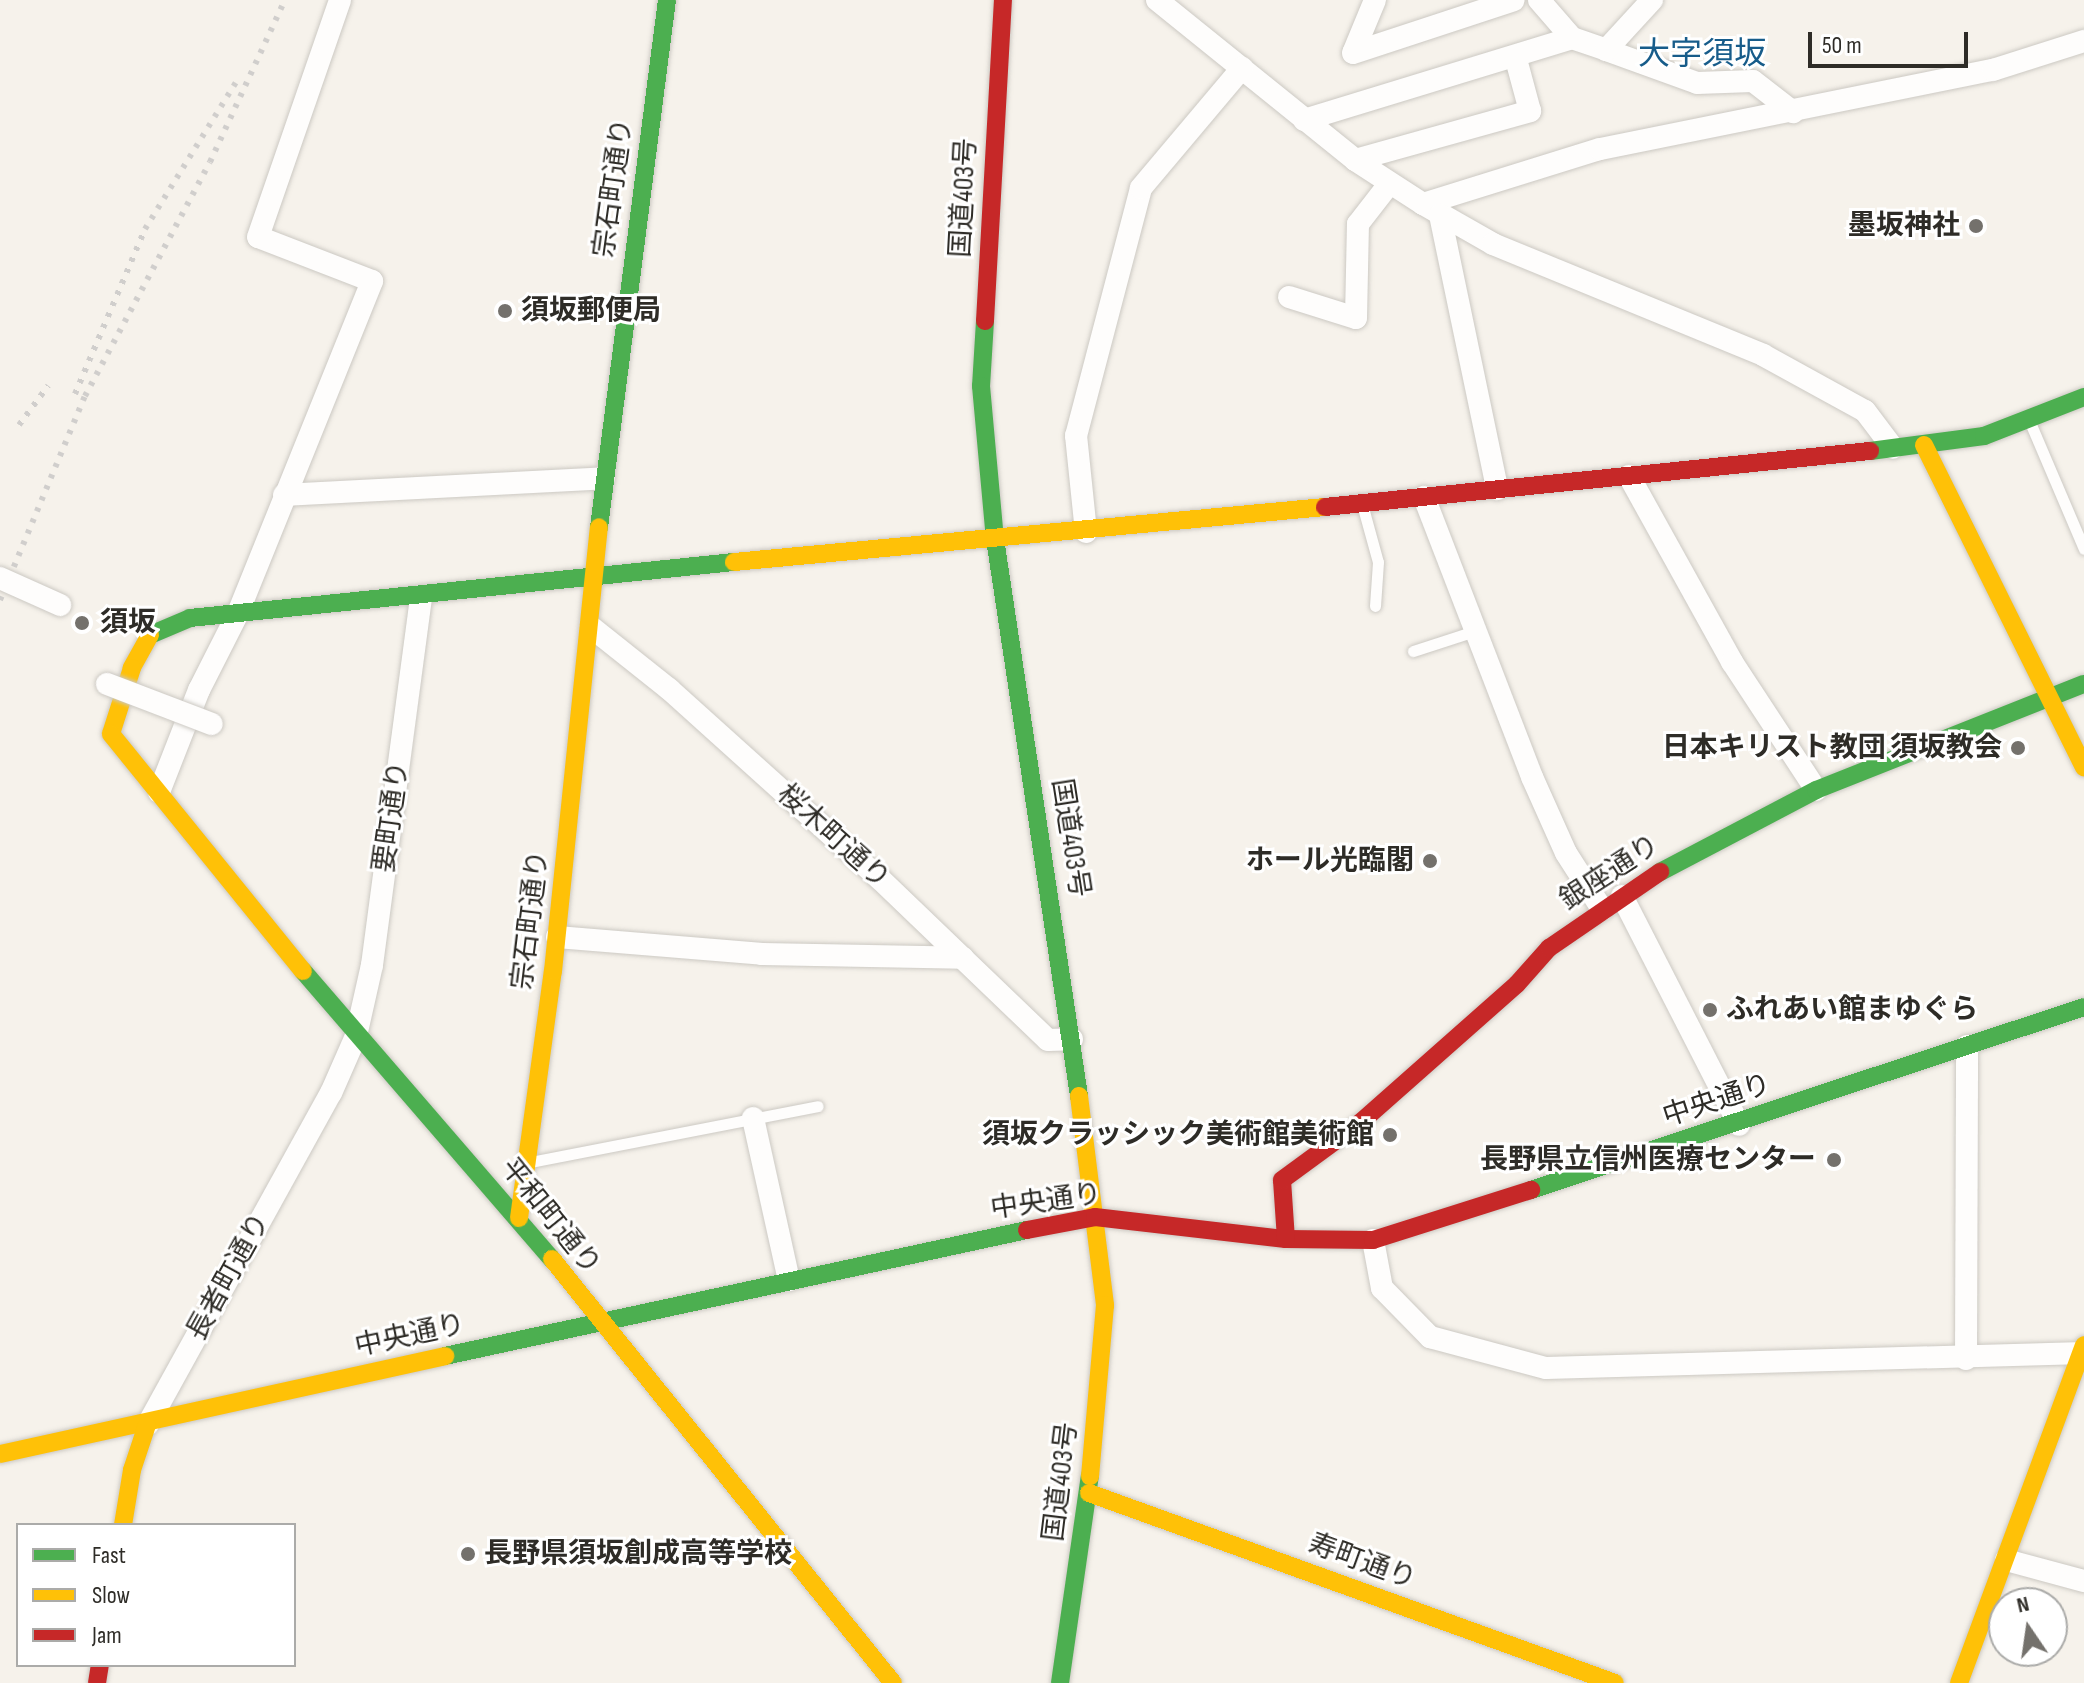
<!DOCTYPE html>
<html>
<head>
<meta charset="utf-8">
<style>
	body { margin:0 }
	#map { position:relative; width:2084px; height:1683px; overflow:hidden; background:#f6f2eb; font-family:"Sofia Sans Condensed","Noto Sans JP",sans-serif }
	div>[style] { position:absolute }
	.roads { filter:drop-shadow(0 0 2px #ccc9c3) drop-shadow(0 0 2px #ccc9c3) }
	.lane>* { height:11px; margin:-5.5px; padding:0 5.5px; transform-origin:5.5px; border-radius:5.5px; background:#fefdfc }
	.street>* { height:22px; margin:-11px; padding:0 11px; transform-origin:11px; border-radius:11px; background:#fefdfc }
	.fast>* { height:18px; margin:-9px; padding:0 9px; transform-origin:9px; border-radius:9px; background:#4caf50 }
	.slow>* { height:18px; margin:-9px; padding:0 9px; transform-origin:9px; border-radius:9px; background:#ffc107 }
	.jam>* { height:18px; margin:-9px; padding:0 9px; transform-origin:9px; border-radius:9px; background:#c62828 }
	.rail>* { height:6px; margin-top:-3px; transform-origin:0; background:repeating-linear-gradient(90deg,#d0cecc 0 4px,transparent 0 12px) }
	.bridges { filter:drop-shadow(0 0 2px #ccc9c3) drop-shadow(0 0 2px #ccc9c3) }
	.street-bridge>* { height:22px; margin:-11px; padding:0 11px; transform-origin:11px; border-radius:11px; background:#fefdfc }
	.dots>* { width:22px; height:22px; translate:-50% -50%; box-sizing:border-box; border:4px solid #fff; border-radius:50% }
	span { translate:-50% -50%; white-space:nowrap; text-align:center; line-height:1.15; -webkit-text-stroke:6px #fff; paint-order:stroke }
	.street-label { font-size:28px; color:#2e2c27 }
	.poi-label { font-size:28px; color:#2e2c27; font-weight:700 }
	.right { translate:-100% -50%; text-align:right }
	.left { translate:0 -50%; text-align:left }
	.quarter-label { font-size:32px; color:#175c8a }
	.legend { position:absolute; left:16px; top:1523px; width:280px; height:144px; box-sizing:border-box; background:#fff; border:2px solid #ababa9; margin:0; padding:10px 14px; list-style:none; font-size:24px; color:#2e2c27 }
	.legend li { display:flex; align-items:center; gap:16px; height:40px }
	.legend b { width:40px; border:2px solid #ababa9 }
	.north { position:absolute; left:1988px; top:1587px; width:80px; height:80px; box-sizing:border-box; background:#fff; border:2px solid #ababa9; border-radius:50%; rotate:347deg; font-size:22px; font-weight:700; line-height:32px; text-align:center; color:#2e2c27 }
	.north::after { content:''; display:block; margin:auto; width:28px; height:36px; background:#74716c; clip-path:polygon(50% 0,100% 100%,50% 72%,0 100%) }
	.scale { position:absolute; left:1808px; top:32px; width:160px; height:36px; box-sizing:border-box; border:4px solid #2e2c27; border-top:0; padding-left:10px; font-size:24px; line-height:28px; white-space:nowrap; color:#2e2c27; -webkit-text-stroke:6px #fff; paint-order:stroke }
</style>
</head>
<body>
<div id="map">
	<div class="roads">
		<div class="lane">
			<i style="left:2029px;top:420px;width:140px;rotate:66.9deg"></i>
			<i style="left:1362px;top:504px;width:60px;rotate:74.6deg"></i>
			<i style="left:1378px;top:562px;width:44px;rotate:93.9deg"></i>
			<i style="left:1413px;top:651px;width:65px;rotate:-17.9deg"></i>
			<i style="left:530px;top:1162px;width:293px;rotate:-11deg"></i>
		</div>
		<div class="street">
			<i style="left:1157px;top:0;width:255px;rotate:38.9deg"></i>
			<i style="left:1355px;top:160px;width:81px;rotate:32.9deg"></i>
			<i style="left:1423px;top:204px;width:81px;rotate:29.7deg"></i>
			<i style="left:1493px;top:244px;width:292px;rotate:22.3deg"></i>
			<i style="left:1763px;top:355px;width:116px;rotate:28.8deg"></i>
			<i style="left:1865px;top:411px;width:46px;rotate:52.9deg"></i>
			<i style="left:1375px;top:0;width:57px;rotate:112.5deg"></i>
			<i style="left:1353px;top:53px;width:169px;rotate:-18.2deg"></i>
			<i style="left:1539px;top:0;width:50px;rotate:49deg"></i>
			<i style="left:1606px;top:50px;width:97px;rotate:19.9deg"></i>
			<i style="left:1697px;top:83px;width:56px;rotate:-2deg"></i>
			<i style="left:1753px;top:81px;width:51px;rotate:37.8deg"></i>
			<i style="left:1304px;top:120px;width:280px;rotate:-17deg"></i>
			<i style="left:1572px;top:38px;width:36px;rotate:19deg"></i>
			<i style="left:1606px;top:50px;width:68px;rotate:-47.4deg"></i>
			<i style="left:1355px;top:160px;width:182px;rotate:-15.6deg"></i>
			<i style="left:1530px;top:111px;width:54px;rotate:-105.1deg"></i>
			<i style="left:1423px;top:204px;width:185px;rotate:-17.3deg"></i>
			<i style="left:1600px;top:149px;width:401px;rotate:-11.4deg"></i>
			<i style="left:1993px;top:70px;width:96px;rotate:-17.7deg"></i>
			<i style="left:1440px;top:215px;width:280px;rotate:78.2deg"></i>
			<i style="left:1289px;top:297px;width:70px;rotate:17.4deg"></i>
			<i style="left:1356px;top:318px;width:94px;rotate:-88.8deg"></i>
			<i style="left:1358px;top:224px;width:51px;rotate:-52.2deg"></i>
			<i style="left:1629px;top:476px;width:213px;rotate:61deg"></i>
			<i style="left:1732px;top:662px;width:153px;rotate:56.7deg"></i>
			<i style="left:284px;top:495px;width:320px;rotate:-3deg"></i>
			<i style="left:1424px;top:497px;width:300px;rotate:68.9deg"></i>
			<i style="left:1532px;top:777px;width:83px;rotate:65.9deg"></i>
			<i style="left:1566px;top:853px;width:67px;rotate:57.3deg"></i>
			<i style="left:1086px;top:532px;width:97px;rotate:-95.9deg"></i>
			<i style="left:1076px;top:436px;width:256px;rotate:-75.3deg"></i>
			<i style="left:1141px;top:188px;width:157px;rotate:-49.9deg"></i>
			<i style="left:591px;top:627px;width:100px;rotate:38.5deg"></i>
			<i style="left:669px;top:689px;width:283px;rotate:42deg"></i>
			<i style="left:879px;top:878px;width:234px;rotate:43.8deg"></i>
			<i style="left:1048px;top:1040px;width:24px;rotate:-2deg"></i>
			<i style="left:159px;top:792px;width:110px;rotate:-68.6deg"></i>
			<i style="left:199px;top:690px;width:86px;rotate:-63.1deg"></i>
			<i style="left:238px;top:613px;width:358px;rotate:-68deg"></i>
			<i style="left:372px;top:281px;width:122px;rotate:-158.9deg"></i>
			<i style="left:258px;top:237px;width:251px;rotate:-70.9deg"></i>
			<i style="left:1622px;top:896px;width:257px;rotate:62.9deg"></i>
			<i style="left:557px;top:937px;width:206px;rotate:4.7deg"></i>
			<i style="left:762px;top:954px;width:201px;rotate:1.1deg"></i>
			<i style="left:753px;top:1118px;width:166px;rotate:77.5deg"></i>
			<i style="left:1373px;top:1240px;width:49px;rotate:79.4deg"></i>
			<i style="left:1382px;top:1288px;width:69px;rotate:45.6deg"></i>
			<i style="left:1430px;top:1337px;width:120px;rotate:15deg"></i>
			<i style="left:1546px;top:1368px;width:538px;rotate:-1.6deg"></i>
			<i style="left:1966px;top:1359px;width:313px;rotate:-89.8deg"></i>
			<i style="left:148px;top:1424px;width:378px;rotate:-61.1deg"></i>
			<i style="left:331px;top:1093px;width:62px;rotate:-66.3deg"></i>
			<i style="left:356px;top:1036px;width:73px;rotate:-77.3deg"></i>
			<i style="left:372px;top:965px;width:372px;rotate:-82.4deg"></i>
			<i style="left:2006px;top:1560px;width:81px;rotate:15.1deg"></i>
		</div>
		<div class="fast">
			<i style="left:985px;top:321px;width:65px;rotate:93.5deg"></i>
			<i style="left:981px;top:386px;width:154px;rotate:84.8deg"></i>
			<i style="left:995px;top:539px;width:563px;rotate:81.42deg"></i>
			<i style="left:1870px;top:451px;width:115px;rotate:-7.5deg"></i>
			<i style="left:1984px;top:436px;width:107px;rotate:-21.3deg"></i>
			<i style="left:599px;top:527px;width:531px;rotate:-82.65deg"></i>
			<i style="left:150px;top:635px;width:43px;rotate:-23deg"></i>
			<i style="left:190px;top:618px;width:547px;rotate:-5.88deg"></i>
			<i style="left:1660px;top:872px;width:176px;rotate:-27.7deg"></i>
			<i style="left:1816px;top:790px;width:288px;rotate:-21.6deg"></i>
			<i style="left:303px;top:971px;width:381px;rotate:49.2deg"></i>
			<i style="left:1531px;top:1190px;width:582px;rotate:-18.31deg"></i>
			<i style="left:445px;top:1356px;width:595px;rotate:-12.22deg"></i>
			<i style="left:1060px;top:1683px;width:209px;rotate:-81.8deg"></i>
		</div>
		<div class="slow">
			<i style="left:1924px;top:445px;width:360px;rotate:63.6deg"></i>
			<i style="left:734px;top:562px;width:594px;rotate:-5.32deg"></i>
			<i style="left:150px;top:635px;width:38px;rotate:119deg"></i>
			<i style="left:132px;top:668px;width:69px;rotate:107.7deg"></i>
			<i style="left:111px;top:734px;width:305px;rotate:51deg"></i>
			<i style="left:1079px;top:1096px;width:211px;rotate:82.9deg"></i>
			<i style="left:1105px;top:1305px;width:172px;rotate:95deg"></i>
			<i style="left:519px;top:1218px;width:249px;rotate:-82.2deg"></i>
			<i style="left:553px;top:971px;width:446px;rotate:-84.1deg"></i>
			<i style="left:552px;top:1259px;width:544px;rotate:51.19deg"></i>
			<i style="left:0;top:1454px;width:456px;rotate:-12.4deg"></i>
			<i style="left:1089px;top:1493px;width:559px;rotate:19.86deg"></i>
			<i style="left:123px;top:1525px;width:56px;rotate:-80.7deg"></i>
			<i style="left:132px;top:1470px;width:47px;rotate:-71.6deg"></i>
			<i style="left:1959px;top:1683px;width:360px;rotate:-69.7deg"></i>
		</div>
		<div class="jam">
			<i style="left:985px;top:321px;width:322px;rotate:-86.8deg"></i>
			<i style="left:1325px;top:507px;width:548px;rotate:-5.87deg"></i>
			<i style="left:1027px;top:1230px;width:69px;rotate:-10.8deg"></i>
			<i style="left:1095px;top:1217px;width:192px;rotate:6.6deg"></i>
			<i style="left:1286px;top:1239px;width:87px;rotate:0.7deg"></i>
			<i style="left:1373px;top:1240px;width:166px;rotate:-17.6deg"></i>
			<i style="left:1286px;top:1239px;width:59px;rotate:-93.9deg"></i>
			<i style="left:1282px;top:1180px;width:98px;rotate:-36.3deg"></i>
			<i style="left:1361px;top:1122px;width:208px;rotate:-41.5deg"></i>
			<i style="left:1517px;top:984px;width:48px;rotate:-48.4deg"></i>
			<i style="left:1549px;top:948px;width:135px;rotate:-34.4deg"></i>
			<i style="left:97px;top:1683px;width:18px;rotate:-81deg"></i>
		</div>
	</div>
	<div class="rail">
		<i style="left:75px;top:394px;width:179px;rotate:-67deg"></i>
		<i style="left:145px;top:229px;width:180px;rotate:-58.2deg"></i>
		<i style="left:19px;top:425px;width:49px;rotate:-53.4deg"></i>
		<i style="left:0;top:600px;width:221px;rotate:-67.4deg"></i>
		<i style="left:85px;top:396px;width:265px;rotate:-61.9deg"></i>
		<i style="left:210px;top:162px;width:179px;rotate:-65.2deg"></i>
	</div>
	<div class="bridges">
		<div class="street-bridge">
			<i style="left:0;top:578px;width:66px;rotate:24.2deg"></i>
			<i style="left:107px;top:684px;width:112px;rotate:20.9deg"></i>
		</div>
	</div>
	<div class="dots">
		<i style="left:1976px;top:226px;background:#74716c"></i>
		<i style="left:505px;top:311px;background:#74716c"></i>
		<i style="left:82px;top:623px;background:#74716c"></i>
		<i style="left:2018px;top:748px;background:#74716c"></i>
		<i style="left:1430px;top:861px;background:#74716c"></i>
		<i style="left:1710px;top:1010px;background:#74716c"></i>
		<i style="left:1390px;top:1135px;background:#74716c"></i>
		<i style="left:1834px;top:1160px;background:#74716c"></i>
		<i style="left:468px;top:1554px;background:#74716c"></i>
	</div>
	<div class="street-label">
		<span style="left:614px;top:188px;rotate:-82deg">宗石町通り</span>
		<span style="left:964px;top:198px;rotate:-87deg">国道403号</span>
		<span style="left:392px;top:817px;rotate:-82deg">要町通り</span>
		<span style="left:833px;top:837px;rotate:42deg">桜木町通り</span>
		<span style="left:1070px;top:838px;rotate:81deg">国道403号</span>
		<span style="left:1610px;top:873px;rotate:-33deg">銀座通り</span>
		<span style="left:531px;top:920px;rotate:-83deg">宗石町通り</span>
		<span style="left:1717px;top:1101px;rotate:-18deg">中央通り</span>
		<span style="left:1046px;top:1202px;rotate:-8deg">中央通り</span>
		<span style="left:550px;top:1217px;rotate:51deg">平和町通り</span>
		<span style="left:229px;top:1277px;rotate:-61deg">長者町通り</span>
		<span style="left:410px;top:1336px;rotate:-12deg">中央通り</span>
		<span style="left:1061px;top:1482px;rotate:-83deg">国道403号</span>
		<span style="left:1362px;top:1562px;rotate:20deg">寿町通り</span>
	</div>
	<div class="poi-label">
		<span class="right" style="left:1960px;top:226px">墨坂神社</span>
		<span class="left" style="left:521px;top:311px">須坂郵便局</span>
		<span class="left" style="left:100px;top:623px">須坂</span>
		<span class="right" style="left:2002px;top:748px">日本キリスト教団 須坂教会</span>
		<span class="right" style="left:1414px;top:861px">ホール光臨閣</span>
		<span class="left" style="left:1726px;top:1010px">ふれあい館まゆぐら</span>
		<span class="right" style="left:1374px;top:1135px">須坂クラッシック美術館美術館</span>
		<span class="right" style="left:1816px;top:1160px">長野県立信州医療センター</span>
		<span class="left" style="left:484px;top:1554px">長野県須坂創成高等学校</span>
	</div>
	<div class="quarter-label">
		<span style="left:1702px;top:55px">大字須坂</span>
	</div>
	<ul class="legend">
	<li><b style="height:10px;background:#4caf50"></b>Fast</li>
	<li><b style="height:10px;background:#ffc107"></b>Slow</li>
	<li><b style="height:10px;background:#c62828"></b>Jam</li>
	</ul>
	<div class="north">N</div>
	<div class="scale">50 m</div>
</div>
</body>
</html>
